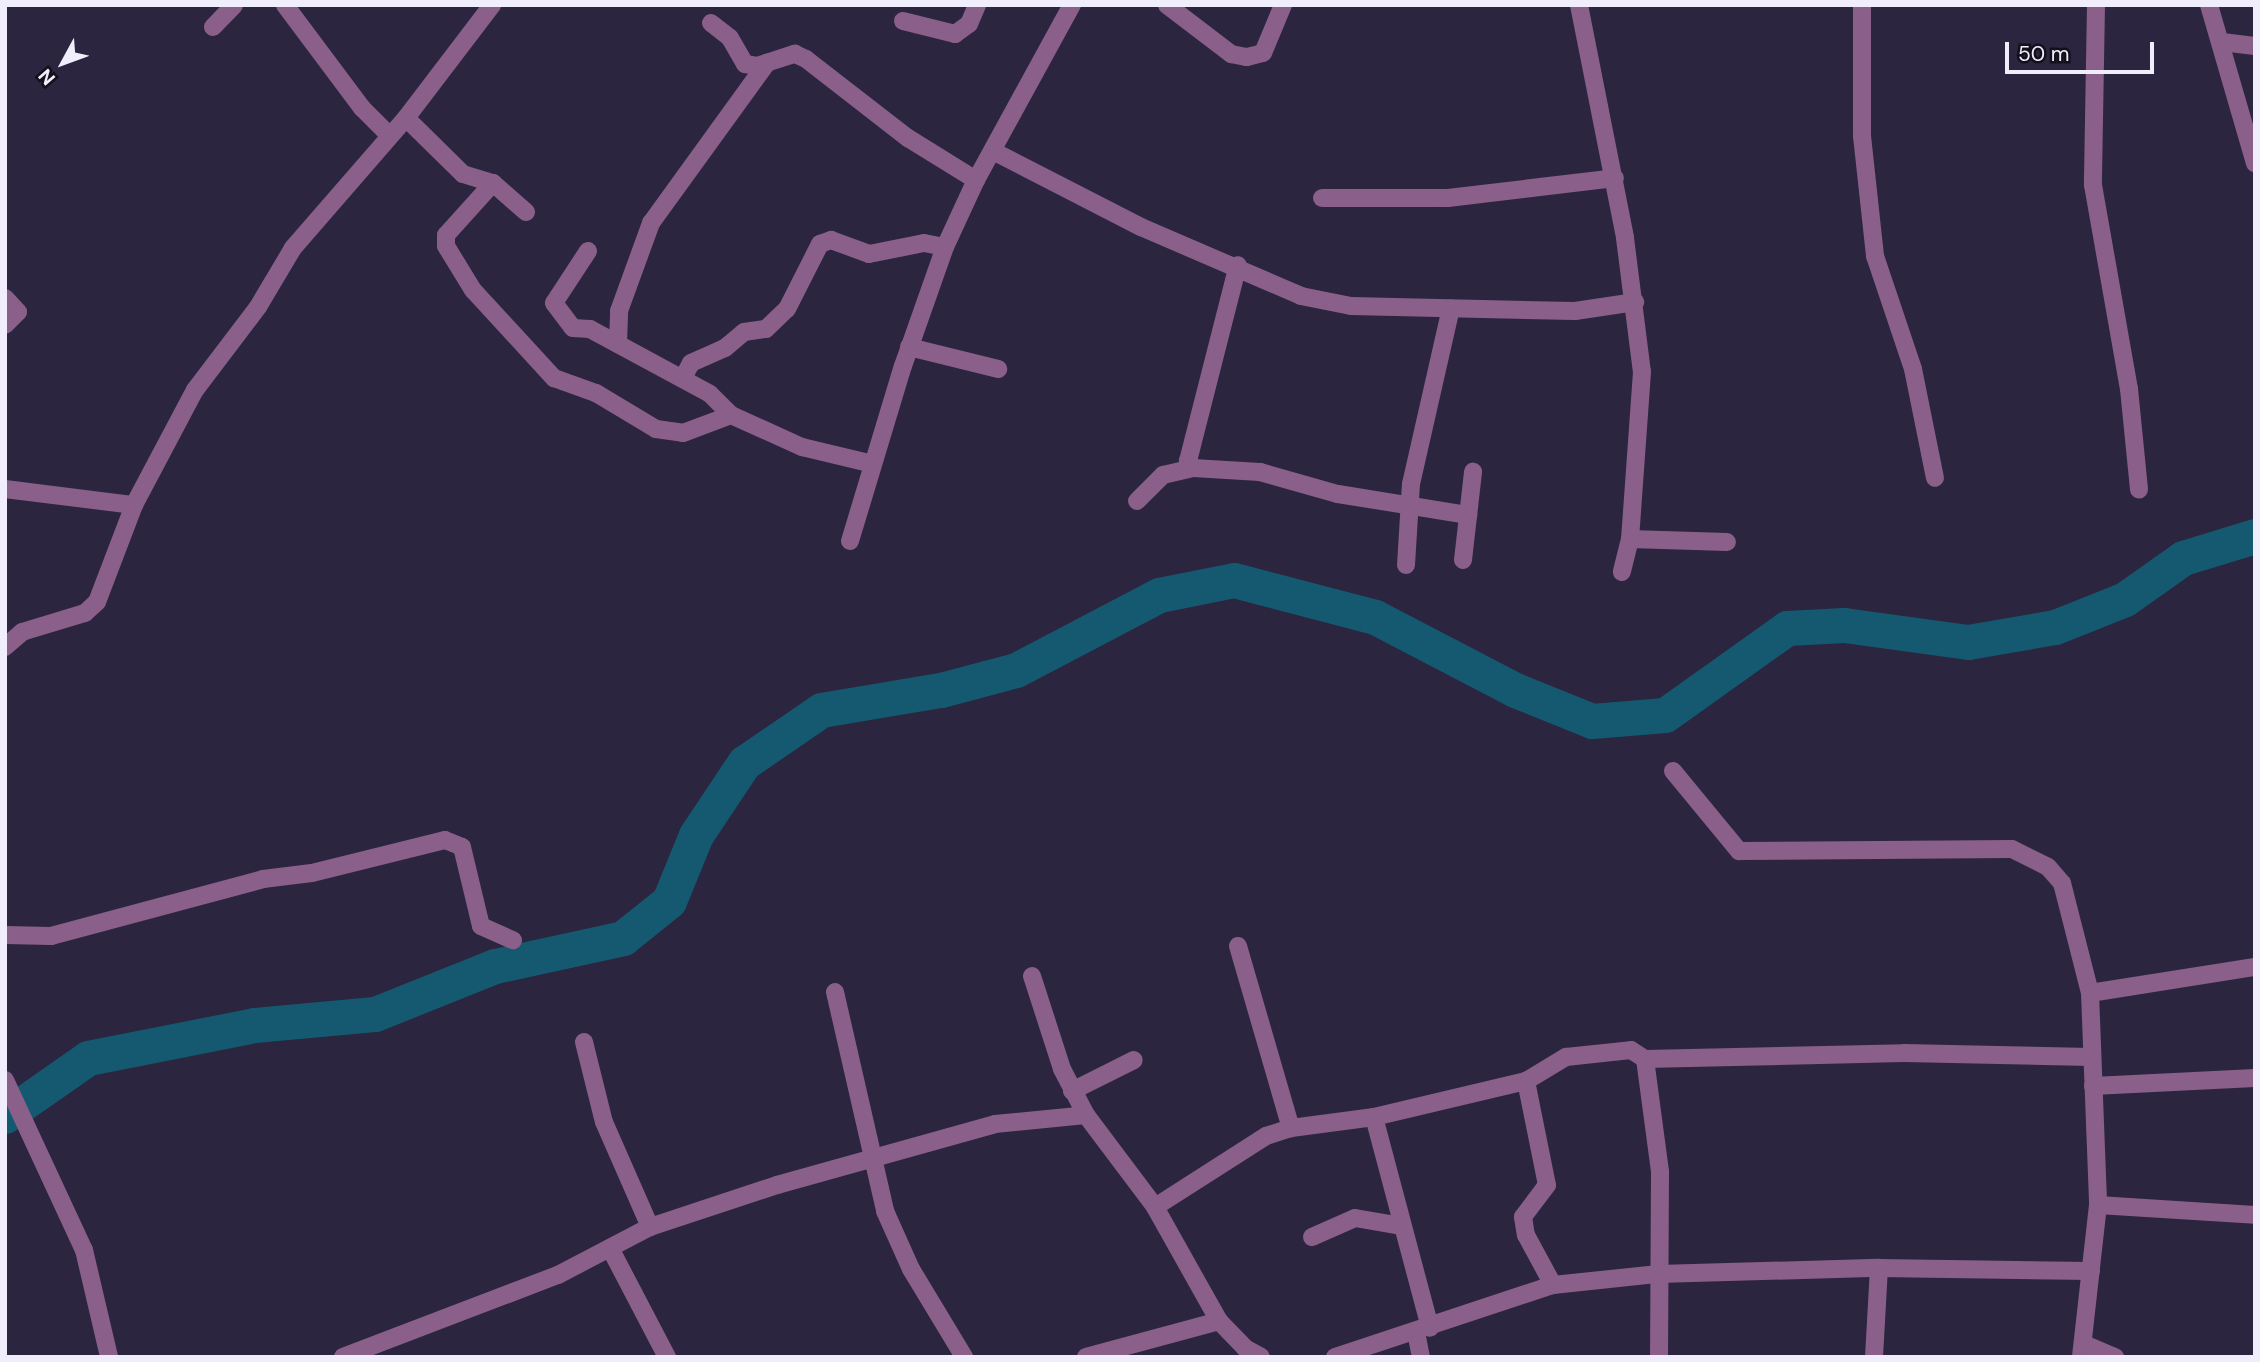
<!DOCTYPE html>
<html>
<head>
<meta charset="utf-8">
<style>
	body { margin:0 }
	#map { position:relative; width:2260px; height:1362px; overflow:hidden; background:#2b253f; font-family:"DM Sans",sans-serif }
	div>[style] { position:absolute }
	.river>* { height:35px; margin:-17.5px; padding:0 17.5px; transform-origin:17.5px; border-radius:17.5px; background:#155970 }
	.minor>* { height:18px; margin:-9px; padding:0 9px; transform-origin:9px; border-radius:9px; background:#8a5f89 }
	.tertiary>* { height:18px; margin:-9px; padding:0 9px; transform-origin:9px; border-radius:9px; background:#8a5f89 }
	span { translate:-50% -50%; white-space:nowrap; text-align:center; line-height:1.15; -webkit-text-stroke:5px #13101c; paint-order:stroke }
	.frame { position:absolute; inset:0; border:7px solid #f0eefc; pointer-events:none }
	.north { position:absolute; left:28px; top:28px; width:70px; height:70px; -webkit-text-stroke:5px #13101c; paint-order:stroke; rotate:229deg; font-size:19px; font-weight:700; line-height:28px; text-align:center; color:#f0eefc }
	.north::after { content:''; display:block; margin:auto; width:24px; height:32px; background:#f0eefc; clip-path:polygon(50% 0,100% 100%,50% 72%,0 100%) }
	.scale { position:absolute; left:2005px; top:42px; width:149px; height:32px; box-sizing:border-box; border:4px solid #f0eefc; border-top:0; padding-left:9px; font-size:21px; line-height:24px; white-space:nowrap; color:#f0eefc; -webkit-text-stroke:5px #13101c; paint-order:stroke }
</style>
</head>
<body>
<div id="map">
	<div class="river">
		<i style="left:5px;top:1116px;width:101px;rotate:-34.9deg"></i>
		<i style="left:88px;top:1058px;width:169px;rotate:-11.2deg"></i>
		<i style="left:254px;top:1025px;width:121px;rotate:-5.2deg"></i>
		<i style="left:375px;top:1014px;width:129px;rotate:-21.8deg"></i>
		<i style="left:495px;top:966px;width:131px;rotate:-12.3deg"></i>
		<i style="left:623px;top:938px;width:59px;rotate:-38.8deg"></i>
		<i style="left:669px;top:901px;width:71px;rotate:-67.8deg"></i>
		<i style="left:696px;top:835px;width:87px;rotate:-56.3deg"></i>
		<i style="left:744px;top:763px;width:93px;rotate:-34.5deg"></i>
		<i style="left:821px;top:710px;width:122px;rotate:-9.5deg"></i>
		<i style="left:941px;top:690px;width:78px;rotate:-14.9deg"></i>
		<i style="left:1016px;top:670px;width:161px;rotate:-27.7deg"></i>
		<i style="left:1159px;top:595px;width:76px;rotate:-11.3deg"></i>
		<i style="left:1234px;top:580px;width:146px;rotate:14.7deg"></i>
		<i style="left:1375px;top:617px;width:158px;rotate:27.5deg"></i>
		<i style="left:1515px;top:690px;width:83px;rotate:21.9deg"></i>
		<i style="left:1592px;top:721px;width:73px;rotate:-4.7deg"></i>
		<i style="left:1665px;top:715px;width:150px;rotate:-35.5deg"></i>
		<i style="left:1787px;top:628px;width:57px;rotate:-3deg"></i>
		<i style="left:1844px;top:625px;width:125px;rotate:7.8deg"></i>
		<i style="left:1968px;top:642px;width:88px;rotate:-9.8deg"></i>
		<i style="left:2055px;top:627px;width:75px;rotate:-21.8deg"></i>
		<i style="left:2125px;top:599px;width:71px;rotate:-35.3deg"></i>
		<i style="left:2183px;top:558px;width:75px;rotate:-17deg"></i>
	</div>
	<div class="minor">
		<i style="left:285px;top:5px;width:129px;rotate:53.2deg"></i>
		<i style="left:362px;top:108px;width:37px;rotate:45deg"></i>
		<i style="left:1167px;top:5px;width:81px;rotate:37.4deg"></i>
		<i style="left:1231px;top:54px;width:16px;rotate:11deg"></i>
		<i style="left:1247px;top:57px;width:16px;rotate:-14deg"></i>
		<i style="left:1263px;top:53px;width:52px;rotate:-67.4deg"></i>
		<i style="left:1579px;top:5px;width:237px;rotate:78.8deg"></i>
		<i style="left:1625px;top:238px;width:135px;rotate:82.8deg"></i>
		<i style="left:1642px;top:372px;width:167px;rotate:94.1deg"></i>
		<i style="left:1630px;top:539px;width:34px;rotate:104deg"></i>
		<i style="left:1862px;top:5px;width:131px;rotate:90deg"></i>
		<i style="left:1862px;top:136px;width:121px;rotate:83.8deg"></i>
		<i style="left:1875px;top:256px;width:119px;rotate:71.4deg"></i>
		<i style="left:1913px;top:369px;width:111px;rotate:78.6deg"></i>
		<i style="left:2096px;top:5px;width:180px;rotate:91deg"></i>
		<i style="left:2093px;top:185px;width:207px;rotate:80deg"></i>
		<i style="left:2129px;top:389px;width:101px;rotate:84.3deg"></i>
		<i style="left:2209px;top:5px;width:165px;rotate:73.8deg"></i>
		<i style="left:903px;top:21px;width:54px;rotate:14deg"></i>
		<i style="left:955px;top:34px;width:17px;rotate:-36deg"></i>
		<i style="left:969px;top:24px;width:21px;rotate:-67deg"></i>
		<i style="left:711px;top:23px;width:24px;rotate:38deg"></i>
		<i style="left:730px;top:38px;width:30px;rotate:60deg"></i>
		<i style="left:745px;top:64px;width:12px;rotate:9deg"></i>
		<i style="left:757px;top:66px;width:40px;rotate:-18deg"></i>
		<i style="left:795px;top:54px;width:12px;rotate:24deg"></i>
		<i style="left:806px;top:59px;width:129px;rotate:37.8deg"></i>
		<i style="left:908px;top:138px;width:80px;rotate:31.7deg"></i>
		<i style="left:213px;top:27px;width:30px;rotate:-46deg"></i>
		<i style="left:2222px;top:42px;width:33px;rotate:7deg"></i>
		<i style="left:406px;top:118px;width:80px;rotate:44.5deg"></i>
		<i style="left:463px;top:174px;width:31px;rotate:17deg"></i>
		<i style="left:493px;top:183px;width:44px;rotate:41.3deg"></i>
		<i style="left:993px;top:151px;width:166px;rotate:27.2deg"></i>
		<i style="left:1141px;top:227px;width:174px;rotate:23.3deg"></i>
		<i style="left:1301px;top:296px;width:51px;rotate:11.3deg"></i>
		<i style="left:1351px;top:306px;width:224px;rotate:1.3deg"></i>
		<i style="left:1575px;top:311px;width:61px;rotate:-8.5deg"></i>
		<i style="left:493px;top:183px;width:70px;rotate:132.1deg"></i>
		<i style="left:446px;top:235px;width:11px;rotate:90deg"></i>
		<i style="left:446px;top:246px;width:52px;rotate:58.5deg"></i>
		<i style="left:473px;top:290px;width:120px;rotate:47.4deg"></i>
		<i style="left:554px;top:378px;width:45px;rotate:19.7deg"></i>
		<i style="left:596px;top:393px;width:70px;rotate:31deg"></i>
		<i style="left:656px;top:429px;width:27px;rotate:8deg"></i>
		<i style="left:683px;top:433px;width:51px;rotate:-20.6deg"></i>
		<i style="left:1322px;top:198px;width:126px"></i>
		<i style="left:1448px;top:198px;width:168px;rotate:-6.8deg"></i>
		<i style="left:588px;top:251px;width:62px;rotate:123.2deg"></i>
		<i style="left:554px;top:303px;width:31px;rotate:53deg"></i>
		<i style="left:573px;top:328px;width:17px;rotate:3deg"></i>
		<i style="left:590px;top:329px;width:136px;rotate:28.4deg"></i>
		<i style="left:710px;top:394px;width:30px;rotate:45deg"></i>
		<i style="left:731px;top:415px;width:78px;rotate:24.3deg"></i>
		<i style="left:802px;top:447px;width:73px;rotate:13.5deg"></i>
		<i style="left:5px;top:298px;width:19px;rotate:47deg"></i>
		<i style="left:18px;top:312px;width:18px;rotate:135deg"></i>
		<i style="left:618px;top:344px;width:33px;rotate:-88deg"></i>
		<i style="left:619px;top:311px;width:94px;rotate:-70deg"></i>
		<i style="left:651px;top:223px;width:198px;rotate:-54.1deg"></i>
		<i style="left:909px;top:347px;width:92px;rotate:13.9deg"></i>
		<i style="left:683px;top:378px;width:17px;rotate:-62deg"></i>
		<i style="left:691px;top:363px;width:37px;rotate:-24deg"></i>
		<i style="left:725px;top:348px;width:25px;rotate:-40deg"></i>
		<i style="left:744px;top:332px;width:22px;rotate:-8deg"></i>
		<i style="left:766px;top:329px;width:29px;rotate:-44deg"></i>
		<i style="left:787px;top:309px;width:73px;rotate:-63.1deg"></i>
		<i style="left:820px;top:244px;width:12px;rotate:-20deg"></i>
		<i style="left:831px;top:240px;width:40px;rotate:20.2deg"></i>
		<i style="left:869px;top:254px;width:56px;rotate:-11.3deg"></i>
		<i style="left:924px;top:243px;width:21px;rotate:11deg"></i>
		<i style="left:1193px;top:468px;width:9px;rotate:-126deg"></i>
		<i style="left:1188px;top:461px;width:202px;rotate:-75.7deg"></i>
		<i style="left:5px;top:489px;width:130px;rotate:7.1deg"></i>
		<i style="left:1137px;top:501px;width:37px;rotate:-45deg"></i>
		<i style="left:1163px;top:475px;width:31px;rotate:-13deg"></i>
		<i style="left:1193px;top:468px;width:67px;rotate:3.4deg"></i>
		<i style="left:1260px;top:472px;width:81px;rotate:15.8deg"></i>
		<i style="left:1338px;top:494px;width:132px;rotate:9.2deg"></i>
		<i style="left:1630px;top:539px;width:97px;rotate:1.8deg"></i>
		<i style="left:850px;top:541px;width:183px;rotate:-73.2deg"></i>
		<i style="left:903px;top:366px;width:126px;rotate:-70.6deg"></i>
		<i style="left:945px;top:247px;width:74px;rotate:-65.2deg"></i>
		<i style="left:976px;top:180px;width:200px;rotate:-61.3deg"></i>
		<i style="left:1463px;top:560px;width:89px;rotate:-83.5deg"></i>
		<i style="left:1406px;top:565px;width:81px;rotate:-86.5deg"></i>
		<i style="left:1411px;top:484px;width:180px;rotate:-77.2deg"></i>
		<i style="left:5px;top:647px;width:23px;rotate:-41deg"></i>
		<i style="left:22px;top:632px;width:66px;rotate:-16.8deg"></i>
		<i style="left:85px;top:613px;width:16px;rotate:-43deg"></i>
		<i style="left:97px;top:602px;width:104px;rotate:-69.1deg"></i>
		<i style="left:134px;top:505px;width:130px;rotate:-62.1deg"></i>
		<i style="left:195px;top:390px;width:104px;rotate:-52.8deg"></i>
		<i style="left:258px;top:307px;width:69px;rotate:-59.3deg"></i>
		<i style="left:293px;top:248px;width:172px;rotate:-49deg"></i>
		<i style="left:406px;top:118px;width:142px;rotate:-52.7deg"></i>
		<i style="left:1673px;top:771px;width:104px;rotate:50.5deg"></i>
		<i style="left:1739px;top:851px;width:273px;rotate:-0.4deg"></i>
		<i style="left:2012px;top:849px;width:40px;rotate:26.6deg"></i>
		<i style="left:2048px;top:867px;width:21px;rotate:49deg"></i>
		<i style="left:2062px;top:883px;width:114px;rotate:75.7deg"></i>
		<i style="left:2090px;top:993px;width:212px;rotate:87.8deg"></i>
		<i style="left:2098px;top:1205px;width:153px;rotate:96.4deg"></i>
		<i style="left:5px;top:935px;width:46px;rotate:1.2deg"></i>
		<i style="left:51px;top:936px;width:220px;rotate:-15deg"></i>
		<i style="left:263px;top:879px;width:49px;rotate:-7deg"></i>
		<i style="left:312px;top:873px;width:137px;rotate:-13.9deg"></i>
		<i style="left:445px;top:840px;width:18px;rotate:22deg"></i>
		<i style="left:462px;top:847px;width:81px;rotate:76.5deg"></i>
		<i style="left:481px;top:926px;width:35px;rotate:24deg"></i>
		<i style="left:1238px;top:946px;width:190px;rotate:73.8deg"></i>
		<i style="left:1032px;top:976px;width:98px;rotate:72.1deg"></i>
		<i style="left:1062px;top:1069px;width:52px;rotate:62.4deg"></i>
		<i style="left:1086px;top:1115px;width:115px;rotate:53.1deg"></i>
		<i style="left:1155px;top:1207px;width:131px;rotate:60.7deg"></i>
		<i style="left:1219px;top:1321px;width:37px;rotate:46deg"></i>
		<i style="left:1245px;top:1348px;width:18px;rotate:29deg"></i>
		<i style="left:835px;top:992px;width:225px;rotate:77.1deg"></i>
		<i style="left:885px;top:1211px;width:64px;rotate:65.9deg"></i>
		<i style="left:911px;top:1269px;width:103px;rotate:58.9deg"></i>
		<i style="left:2090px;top:993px;width:167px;rotate:-9deg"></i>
		<i style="left:584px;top:1042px;width:82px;rotate:76deg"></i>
		<i style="left:604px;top:1122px;width:115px;rotate:66.3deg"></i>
		<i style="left:1645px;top:1059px;width:114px;rotate:82.4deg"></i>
		<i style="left:1660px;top:1172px;width:185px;rotate:90.3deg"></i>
		<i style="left:1526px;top:1081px;width:106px;rotate:78.6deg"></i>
		<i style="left:1547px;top:1185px;width:40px;rotate:127deg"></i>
		<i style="left:1523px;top:1217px;width:18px;rotate:81deg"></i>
		<i style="left:1526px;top:1235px;width:57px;rotate:61.6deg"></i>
		<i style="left:2093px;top:1086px;width:162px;rotate:-2.8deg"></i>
		<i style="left:1072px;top:1091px;width:69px;rotate:-26.6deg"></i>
		<i style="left:1374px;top:1117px;width:218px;rotate:75.1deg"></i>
		<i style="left:2098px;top:1205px;width:157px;rotate:3.6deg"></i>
		<i style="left:1155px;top:1207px;width:132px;rotate:-32.6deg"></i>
		<i style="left:1266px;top:1136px;width:26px;rotate:-18deg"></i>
		<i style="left:1291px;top:1128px;width:84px;rotate:-7.5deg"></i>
		<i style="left:1374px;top:1117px;width:156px;rotate:-13.3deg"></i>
		<i style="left:1526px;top:1081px;width:47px;rotate:-31deg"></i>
		<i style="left:1566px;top:1057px;width:65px;rotate:-6.1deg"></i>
		<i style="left:1631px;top:1050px;width:17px;rotate:33deg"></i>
		<i style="left:1645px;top:1059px;width:259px;rotate:-1.3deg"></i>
		<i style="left:1904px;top:1053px;width:187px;rotate:1.2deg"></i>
		<i style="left:1312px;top:1237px;width:47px;rotate:-23.8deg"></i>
		<i style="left:1355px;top:1218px;width:48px;rotate:9.7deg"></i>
		<i style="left:610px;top:1248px;width:123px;rotate:62.4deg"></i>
		<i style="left:1416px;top:1332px;width:25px;rotate:79deg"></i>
		<i style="left:2084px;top:1344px;width:34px;rotate:23deg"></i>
		<i style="left:343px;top:1357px;width:230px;rotate:-20.9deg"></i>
		<i style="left:558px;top:1275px;width:104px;rotate:-27.6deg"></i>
		<i style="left:650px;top:1227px;width:134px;rotate:-18.3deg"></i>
		<i style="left:777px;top:1185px;width:226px;rotate:-15.6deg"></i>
		<i style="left:995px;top:1124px;width:91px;rotate:-5.6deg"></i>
		<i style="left:1086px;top:1357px;width:138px;rotate:-15.1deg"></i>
		<i style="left:1335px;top:1357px;width:230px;rotate:-18.3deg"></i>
		<i style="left:1553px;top:1285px;width:106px;rotate:-6deg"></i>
		<i style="left:1658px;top:1274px;width:221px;rotate:-1.6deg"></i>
		<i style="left:1879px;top:1268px;width:212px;rotate:0.8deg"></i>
		<i style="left:1874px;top:1357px;width:89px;rotate:-86.8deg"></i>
	</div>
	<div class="tertiary">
		<i style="left:5px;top:1080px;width:187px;rotate:65.1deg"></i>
		<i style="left:84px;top:1250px;width:110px;rotate:76.8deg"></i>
	</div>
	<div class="frame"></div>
	<div class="north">N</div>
	<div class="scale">50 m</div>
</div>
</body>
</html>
